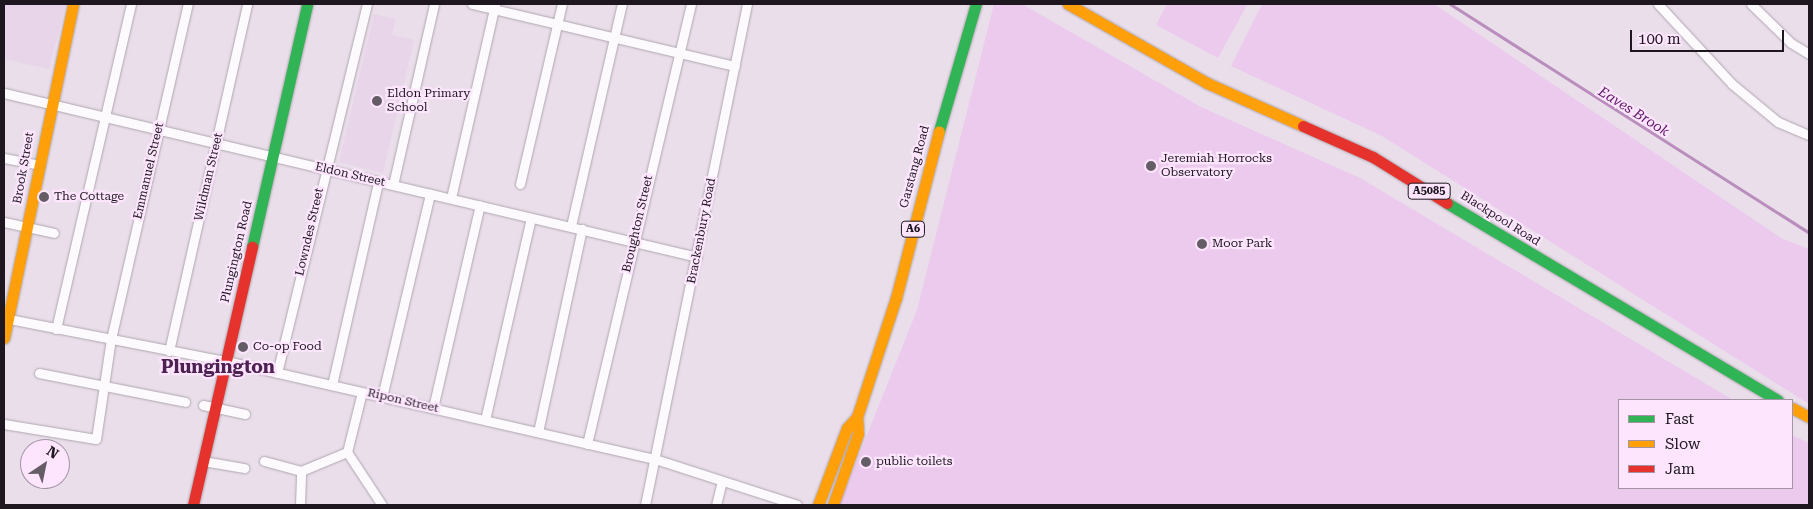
<!DOCTYPE html>
<html>
<head>
<meta charset="utf-8">
<style>
	body { margin:0 }
	#map { position:relative; width:1813px; height:509px; overflow:hidden; background:#e9deea; font-family:"Roboto Serif",serif }
	div>[style] { position:absolute }
	.built>* { inset:0; background:#e8d5ea }
	.green>* { inset:0; background:#eccaee }
	.stream>* { height:3px; margin:-1.5px; padding:0 1.5px; transform-origin:1.5px; border-radius:1.5px; background:#b98ebd }
	.roads { filter:drop-shadow(0 0 1px #afa6af) drop-shadow(0 0 1px #afa6af) }
	.street>* { height:9px; margin:-4.5px; padding:0 4.5px; transform-origin:4.5px; border-radius:4.5px; background:#fcfafc }
	.fast>* { height:11px; margin:-5.5px; padding:0 5.5px; transform-origin:5.5px; border-radius:5.5px; background:#30b455 }
	.slow>* { height:11px; margin:-5.5px; padding:0 5.5px; transform-origin:5.5px; border-radius:5.5px; background:#ff9f0a }
	.jam>* { height:11px; margin:-5.5px; padding:0 5.5px; transform-origin:5.5px; border-radius:5.5px; background:#e5322d }
	.dots>* { width:14px; height:14px; translate:-50% -50%; box-sizing:border-box; border:2px solid #fce5fd; border-radius:50% }
	span { translate:-50% -50%; white-space:nowrap; text-align:center; line-height:1.15; -webkit-text-stroke:4.5px #fce5fd; paint-order:stroke }
	.shield-label span { padding:1px 4px; background:#fce5fd; border:1px solid; border-radius:4px; -webkit-text-stroke-width:0 }
	.shield-label { font-size:11px; color:#1e171f; font-weight:700 }
	.poi-label { font-size:12px; color:#1e171f }
	.left { translate:0 -50%; text-align:left }
	.street-label { font-size:12px; color:#1e171f }
	.water-label { font-size:14px; color:#5f1767; font-style:italic }
	.district-label { font-size:18px; color:#4e2153; font-weight:700 }
	.frame { position:absolute; inset:0; border:5px solid #1e171f; pointer-events:none }
	.legend { position:absolute; left:1618px; top:399px; width:175px; height:90px; box-sizing:border-box; background:#fce5fd; border:1px solid #a393a4; margin:0; padding:6px 9px; list-style:none; font-size:15px; color:#1e171f }
	.legend li { display:flex; align-items:center; gap:10px; height:25px }
	.legend b { width:25px; border:1px solid #a393a4 }
	.north { position:absolute; left:20px; top:439px; width:50px; height:50px; box-sizing:border-box; background:#fce5fd; border:1px solid #a393a4; border-radius:50%; rotate:34deg; font-size:14px; font-weight:700; line-height:20px; text-align:center; color:#1e171f }
	.north::after { content:''; display:block; margin:auto; width:18px; height:22px; background:#655d66; clip-path:polygon(50% 0,100% 100%,50% 72%,0 100%) }
	.scale { position:absolute; left:1630px; top:30px; width:154px; height:22px; box-sizing:border-box; border:2px solid #1e171f; border-top:0; padding-left:6px; font-size:15px; line-height:18px; white-space:nowrap; color:#1e171f; -webkit-text-stroke:4px #fce5fd; paint-order:stroke }
</style>
</head>
<body>
<div id="map">
	<div class="built">
		<i style="clip-path:polygon(4px 4px,66px 4px,49px 69px,4px 59px)"></i>
		<i style="clip-path:polygon(374px 14px,396px 19px,392px 35px,414px 40px,383px 173px,339px 162px)"></i>
	</div>
	<div class="green">
		<i style="clip-path:polygon(994px 4px,1022px 4px,1201px 107px,1360px 178px,1733px 400px,1619px 400px,1619px 488px,1792px 488px,1792px 435px,1809px 443px,1809px 505px,839px 505px,917px 310px)"></i>
		<i style="clip-path:polygon(1167px 4px,1246px 4px,1247px 5px,1218px 58px,1156px 25px)"></i>
		<i style="clip-path:polygon(1262px 4px,1434px 4px,1781px 238px,1809px 249px,1809px 404px,1382px 136px,1231px 66px)"></i>
	</div>
	<div class="stream">
		<i style="left:1450px;top:4px;width:426px;rotate:32.5deg"></i>
	</div>
	<div class="roads">
		<div class="street">
			<i style="left:472px;top:4px;width:270px;rotate:13.3deg"></i>
			<i style="left:1658px;top:4px;width:109px;rotate:47.2deg"></i>
			<i style="left:1732px;top:84px;width:60px;rotate:39.6deg"></i>
			<i style="left:1778px;top:122px;width:34px;rotate:23deg"></i>
			<i style="left:1751px;top:4px;width:56px;rotate:44.3deg"></i>
			<i style="left:1791px;top:43px;width:21px;rotate:31deg"></i>
			<i style="left:4px;top:93px;width:712px;rotate:13.31deg"></i>
			<i style="left:4px;top:158px;width:36px;rotate:11deg"></i>
			<i style="left:520px;top:184px;width:185px;rotate:-76.9deg"></i>
			<i style="left:393px;top:185px;width:186px;rotate:-77.2deg"></i>
			<i style="left:451px;top:198px;width:199px;rotate:-77.2deg"></i>
			<i style="left:4px;top:222px;width:51px;rotate:12.4deg"></i>
			<i style="left:571px;top:226px;width:228px;rotate:-77.1deg"></i>
			<i style="left:4px;top:318px;width:226px;rotate:11deg"></i>
			<i style="left:226px;top:361px;width:440px;rotate:12.9deg"></i>
			<i style="left:655px;top:459px;width:149px;rotate:17.9deg"></i>
			<i style="left:56px;top:329px;width:334px;rotate:-77deg"></i>
			<i style="left:169px;top:351px;width:356px;rotate:-77.3deg"></i>
			<i style="left:39px;top:373px;width:149px;rotate:11.2deg"></i>
			<i style="left:277px;top:373px;width:380px;rotate:-76.3deg"></i>
			<i style="left:332px;top:385px;width:208px;rotate:-77.2deg"></i>
			<i style="left:362px;top:392px;width:62px;rotate:104deg"></i>
			<i style="left:347px;top:452px;width:64px;rotate:56.6deg"></i>
			<i style="left:382px;top:397px;width:209px;rotate:-76.7deg"></i>
			<i style="left:203px;top:405px;width:43px;rotate:12.1deg"></i>
			<i style="left:433px;top:408px;width:208px;rotate:-77deg"></i>
			<i style="left:485px;top:420px;width:207px;rotate:-77.2deg"></i>
			<i style="left:4px;top:424px;width:93px;rotate:9.3deg"></i>
			<i style="left:96px;top:439px;width:101px;rotate:-81.5deg"></i>
			<i style="left:111px;top:339px;width:344px;rotate:-77.1deg"></i>
			<i style="left:538px;top:432px;width:208px;rotate:-77.8deg"></i>
			<i style="left:587px;top:444px;width:452px;rotate:-76.7deg"></i>
			<i style="left:203px;top:461px;width:42px;rotate:9.7deg"></i>
			<i style="left:264px;top:461px;width:38px;rotate:15deg"></i>
			<i style="left:301px;top:471px;width:50px;rotate:-22.4deg"></i>
			<i style="left:300px;top:505px;width:34px;rotate:-88deg"></i>
			<i style="left:645px;top:505px;width:511px;rotate:-78.49deg"></i>
			<i style="left:716px;top:505px;width:25px;rotate:-76deg"></i>
		</div>
		<div class="fast">
			<i style="left:939px;top:131px;width:132px;rotate:-73.8deg"></i>
			<i style="left:1447px;top:203px;width:385px;rotate:30.8deg"></i>
			<i style="left:252px;top:247px;width:249px;rotate:-77.2deg"></i>
		</div>
		<div class="slow">
			<i style="left:1068px;top:4px;width:160px;rotate:29.6deg"></i>
			<i style="left:1207px;top:83px;width:105px;rotate:24.1deg"></i>
			<i style="left:4px;top:338px;width:341px;rotate:-78.3deg"></i>
			<i style="left:1792px;top:408px;width:19px;rotate:28deg"></i>
			<i style="left:818px;top:505px;width:82px;rotate:-69.4deg"></i>
			<i style="left:847px;top:428px;width:15px;rotate:-48deg"></i>
			<i style="left:833px;top:505px;width:75px;rotate:-70.6deg"></i>
			<i style="left:858px;top:434px;width:17px;rotate:-93deg"></i>
			<i style="left:857px;top:417px;width:125px;rotate:-71.9deg"></i>
			<i style="left:896px;top:298px;width:172px;rotate:-75.6deg"></i>
		</div>
		<div class="jam">
			<i style="left:1303px;top:126px;width:77px;rotate:23.9deg"></i>
			<i style="left:1373px;top:157px;width:87px;rotate:31.9deg"></i>
			<i style="left:193px;top:505px;width:265px;rotate:-77.1deg"></i>
		</div>
	</div>
	<div class="dots">
		<i style="left:377px;top:101px;background:#655d66"></i>
		<i style="left:1151px;top:166px;background:#655d66"></i>
		<i style="left:44px;top:197px;background:#655d66"></i>
		<i style="left:1202px;top:244px;background:#655d66"></i>
		<i style="left:243px;top:347px;background:#655d66"></i>
		<i style="left:866px;top:462px;background:#655d66"></i>
	</div>
	<div class="shield-label">
		<span style="left:1429px;top:191px">A5085</span>
		<span style="left:913px;top:229px">A6</span>
	</div>
	<div class="poi-label">
		<span class="left" style="left:387px;top:101px">Eldon Primary<br>School</span>
		<span class="left" style="left:1161px;top:166px">Jeremiah Horrocks<br>Observatory</span>
		<span class="left" style="left:54px;top:197px">The Cottage</span>
		<span class="left" style="left:1212px;top:244px">Moor Park</span>
		<span class="left" style="left:253px;top:347px">Co-op Food</span>
		<span class="left" style="left:876px;top:462px">public toilets</span>
	</div>
	<div class="street-label">
		<span style="left:915px;top:167px;rotate:-75deg">Garstang Road</span>
		<span style="left:24px;top:168px;rotate:-80deg">Brook Street</span>
		<span style="left:149px;top:171px;rotate:-77deg">Emmanuel Street</span>
		<span style="left:350px;top:175px;rotate:13deg">Eldon Street</span>
		<span style="left:209px;top:177px;rotate:-77deg">Wildman Street</span>
		<span style="left:1500px;top:219px;rotate:32deg">Blackpool Road</span>
		<span style="left:638px;top:224px;rotate:-77deg">Broughton Street</span>
		<span style="left:702px;top:231px;rotate:-79deg">Brackenbury Road</span>
		<span style="left:310px;top:232px;rotate:-77deg">Lowndes Street</span>
		<span style="left:237px;top:252px;rotate:-77deg">Plungington Road</span>
		<span style="left:403px;top:401px;rotate:13deg">Ripon Street</span>
	</div>
	<div class="water-label">
		<span style="left:1634px;top:111px;rotate:32deg">Eaves Brook</span>
	</div>
	<div class="district-label">
		<span style="left:218px;top:367px">Plungington</span>
	</div>
	<div class="frame"></div>
	<ul class="legend">
	<li><b style="height:6px;background:#30b455"></b>Fast</li>
	<li><b style="height:6px;background:#ff9f0a"></b>Slow</li>
	<li><b style="height:6px;background:#e5322d"></b>Jam</li>
	</ul>
	<div class="north">N</div>
	<div class="scale">100 m</div>
</div>
</body>
</html>
